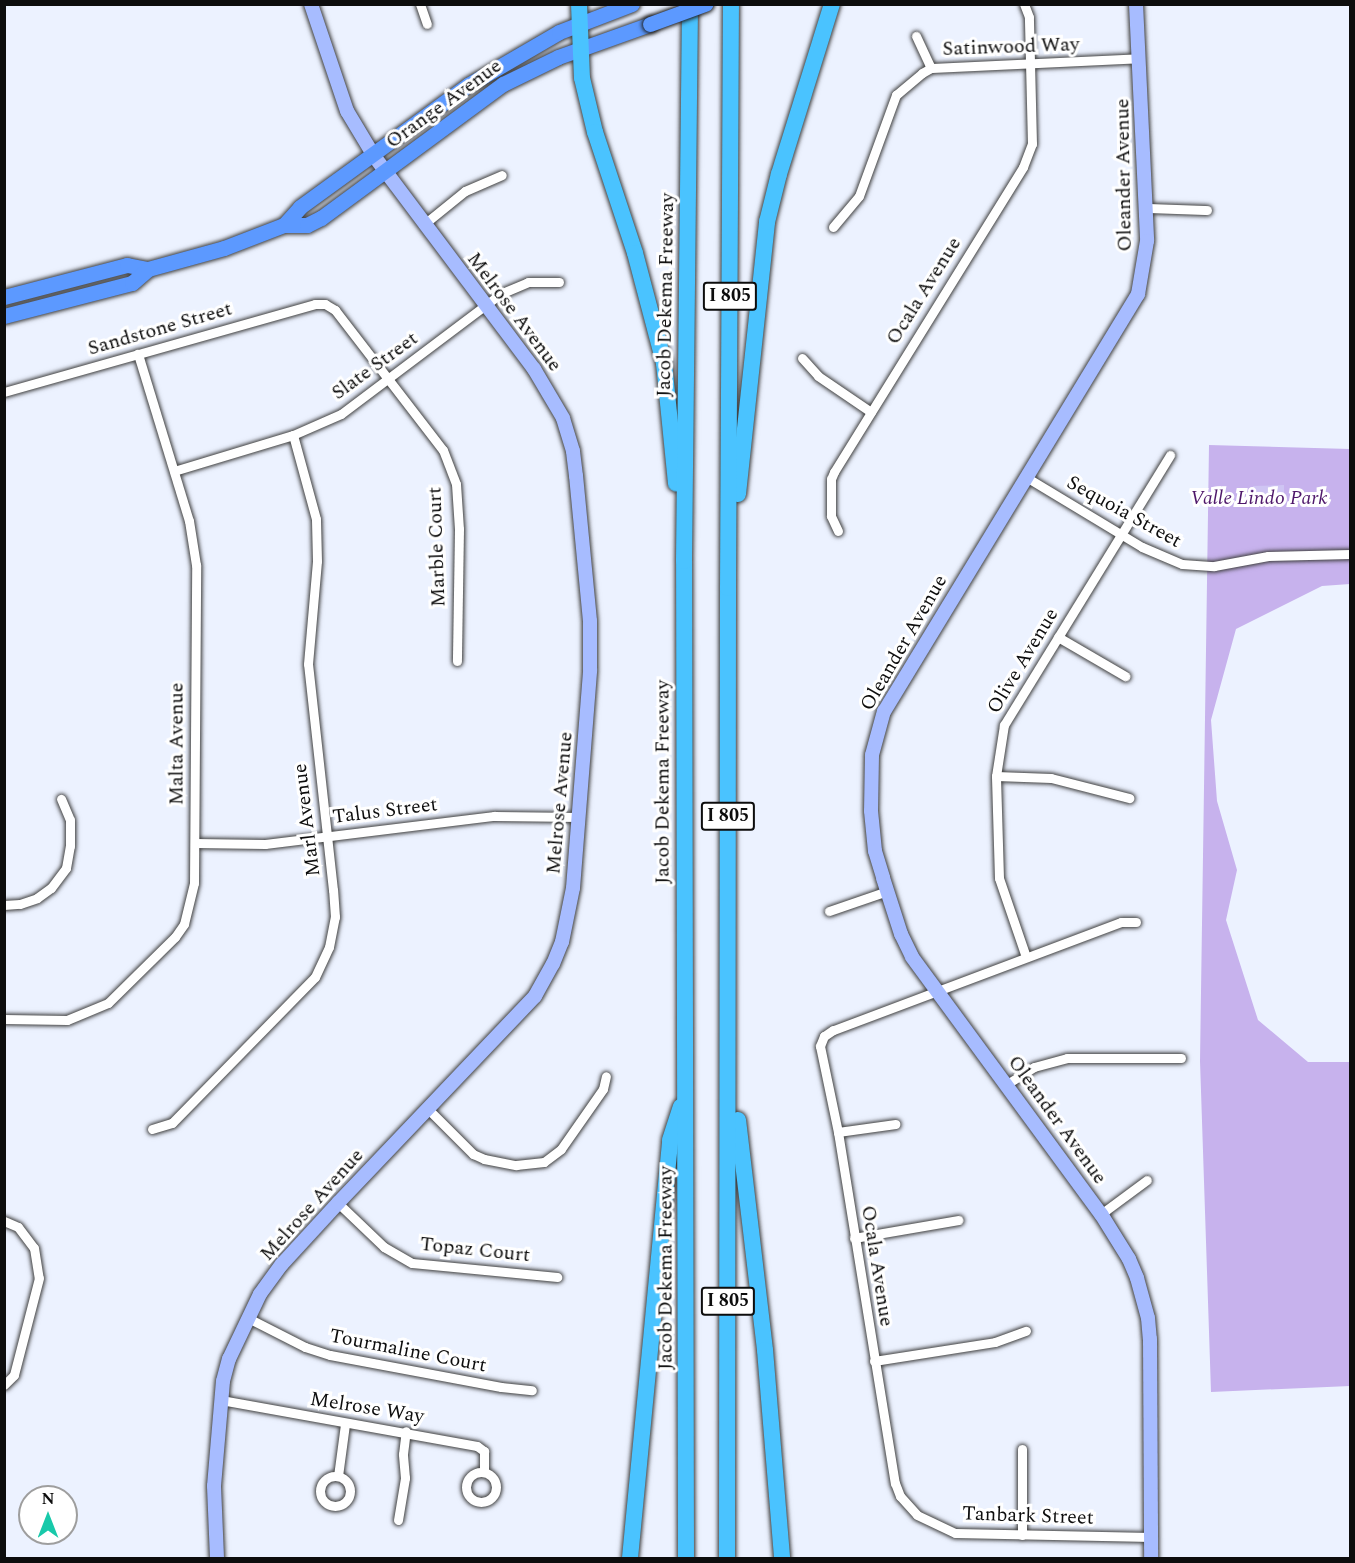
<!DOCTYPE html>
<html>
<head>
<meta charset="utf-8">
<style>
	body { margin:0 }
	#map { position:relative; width:1355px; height:1563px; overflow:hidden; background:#ecf2ff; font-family:Spectral,serif }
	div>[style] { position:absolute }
	.green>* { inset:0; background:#c7b2ed }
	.pitch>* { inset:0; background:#cfc5f3 }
	.roads { filter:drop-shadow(0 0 2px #404040) drop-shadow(0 0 2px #404040) }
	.street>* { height:9px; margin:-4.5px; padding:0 4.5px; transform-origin:4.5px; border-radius:4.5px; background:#fff }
	.street>.ring { margin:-4.5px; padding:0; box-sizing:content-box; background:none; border:9px solid #fff; border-radius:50% }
	.secondary>* { height:14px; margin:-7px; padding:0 7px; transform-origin:7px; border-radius:7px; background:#a7bcff }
	.primary>* { height:15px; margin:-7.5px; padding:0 7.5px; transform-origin:7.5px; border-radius:7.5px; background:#5c99ff }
	.highway>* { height:16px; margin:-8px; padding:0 8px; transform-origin:8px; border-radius:8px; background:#4ac3ff }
	.bridges { filter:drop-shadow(0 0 2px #1e1e1e) drop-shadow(0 0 2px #1e1e1e) }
	.primary-bridge>* { height:15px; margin:-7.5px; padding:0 7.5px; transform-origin:7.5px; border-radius:7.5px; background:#5c99ff }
	span { translate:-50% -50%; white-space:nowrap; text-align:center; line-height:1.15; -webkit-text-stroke:6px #fff; paint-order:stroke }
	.shield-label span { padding:2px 4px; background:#fff; border:2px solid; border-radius:4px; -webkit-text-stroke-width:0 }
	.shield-label { font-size:18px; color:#0d0d0d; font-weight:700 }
	.street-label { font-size:20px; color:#0d0d0d }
	.park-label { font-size:20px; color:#4e176a; font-style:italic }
	.frame { position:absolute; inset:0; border:6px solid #0d0d0d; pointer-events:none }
	.north { position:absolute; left:18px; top:1485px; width:60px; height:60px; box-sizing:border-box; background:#fff; border:2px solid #9e9e9e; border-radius:50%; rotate:0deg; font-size:16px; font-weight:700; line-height:24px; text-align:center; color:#0d0d0d }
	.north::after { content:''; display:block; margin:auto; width:21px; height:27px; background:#18c9aa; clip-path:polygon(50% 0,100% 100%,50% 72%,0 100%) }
</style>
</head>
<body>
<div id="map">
	<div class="green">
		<i style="clip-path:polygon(1209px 445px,1350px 449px,1350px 584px,1322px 586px,1236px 629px,1211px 720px,1217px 801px,1237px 870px,1226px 920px,1258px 1020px,1308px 1062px,1350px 1062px,1350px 1386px,1211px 1392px,1200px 1061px)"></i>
	</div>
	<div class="pitch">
		<i style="clip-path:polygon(1284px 485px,1284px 497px,1254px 500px,1253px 486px)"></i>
	</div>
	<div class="roads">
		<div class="street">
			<i style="left:420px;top:4px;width:21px;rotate:71deg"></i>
			<i style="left:916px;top:36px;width:35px;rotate:65deg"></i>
			<i style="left:1146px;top:208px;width:61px;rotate:1.9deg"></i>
			<i style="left:423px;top:225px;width:54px;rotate:-39deg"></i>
			<i style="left:465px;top:191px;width:40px;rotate:-23.4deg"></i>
			<i style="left:833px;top:227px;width:40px;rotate:-50deg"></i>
			<i style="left:859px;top:196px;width:108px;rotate:-69.9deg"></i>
			<i style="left:896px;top:95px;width:34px;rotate:-40deg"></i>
			<i style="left:922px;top:73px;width:10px;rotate:-29deg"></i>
			<i style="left:931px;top:68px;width:209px;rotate:-2.7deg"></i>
			<i style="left:802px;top:358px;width:24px;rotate:48deg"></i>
			<i style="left:818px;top:376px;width:64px;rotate:34.2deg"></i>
			<i style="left:4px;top:392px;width:323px;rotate:-15.8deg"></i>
			<i style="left:315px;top:304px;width:10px"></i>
			<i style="left:325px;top:304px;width:12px;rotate:31deg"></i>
			<i style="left:335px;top:310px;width:177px;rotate:52.4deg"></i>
			<i style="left:443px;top:450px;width:36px;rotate:69deg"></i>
			<i style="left:456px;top:484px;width:45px;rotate:86.2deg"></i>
			<i style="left:459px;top:529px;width:132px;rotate:90.9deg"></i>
			<i style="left:174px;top:471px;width:124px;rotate:-16.8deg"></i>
			<i style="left:293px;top:435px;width:52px;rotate:-23.6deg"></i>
			<i style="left:341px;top:414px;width:199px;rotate:-37deg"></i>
			<i style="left:500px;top:294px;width:30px;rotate:-23deg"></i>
			<i style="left:528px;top:282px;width:31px"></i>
			<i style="left:1026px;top:477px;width:135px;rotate:31.1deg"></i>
			<i style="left:1142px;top:547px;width:43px;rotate:23deg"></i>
			<i style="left:1182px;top:564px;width:32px;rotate:4deg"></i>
			<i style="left:1214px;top:566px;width:55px;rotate:-10.5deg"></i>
			<i style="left:1268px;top:556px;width:82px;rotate:-1.4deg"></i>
			<i style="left:838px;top:531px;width:17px;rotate:-115deg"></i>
			<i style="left:831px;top:516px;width:37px;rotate:-90deg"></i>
			<i style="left:831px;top:479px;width:8px;rotate:-67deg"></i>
			<i style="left:834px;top:472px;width:359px;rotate:-58.2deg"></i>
			<i style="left:1023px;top:167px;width:25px;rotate:-69deg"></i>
			<i style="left:1032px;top:144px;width:127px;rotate:-91.4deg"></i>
			<i style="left:1029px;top:17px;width:14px;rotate:-111deg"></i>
			<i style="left:1058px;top:637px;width:78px;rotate:30.2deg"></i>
			<i style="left:996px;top:776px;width:55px;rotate:2.1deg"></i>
			<i style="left:1051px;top:778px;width:81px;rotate:14.4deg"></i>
			<i style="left:195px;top:843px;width:70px;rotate:0.8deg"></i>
			<i style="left:265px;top:844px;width:231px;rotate:-7deg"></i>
			<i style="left:494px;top:816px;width:85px;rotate:0.7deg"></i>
			<i style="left:4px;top:905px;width:16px;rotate:-4deg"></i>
			<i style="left:20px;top:904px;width:18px;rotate:-19deg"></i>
			<i style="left:37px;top:898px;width:17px;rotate:-36deg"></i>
			<i style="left:51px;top:888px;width:25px;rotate:-53deg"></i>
			<i style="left:66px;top:868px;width:22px;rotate:-80deg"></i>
			<i style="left:70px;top:846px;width:26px;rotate:-90deg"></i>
			<i style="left:70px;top:820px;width:23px;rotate:-113deg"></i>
			<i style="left:829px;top:911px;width:61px;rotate:-19deg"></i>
			<i style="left:1136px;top:922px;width:15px;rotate:180deg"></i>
			<i style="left:1121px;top:922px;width:308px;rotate:159.4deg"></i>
			<i style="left:833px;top:1030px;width:11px;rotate:146deg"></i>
			<i style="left:824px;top:1036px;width:11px;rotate:112deg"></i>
			<i style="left:820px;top:1046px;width:88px;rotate:78.2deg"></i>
			<i style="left:838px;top:1132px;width:356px;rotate:80.8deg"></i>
			<i style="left:895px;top:1483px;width:14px;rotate:69deg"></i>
			<i style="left:900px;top:1496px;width:25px;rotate:48deg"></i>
			<i style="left:917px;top:1515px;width:42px;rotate:25.3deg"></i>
			<i style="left:955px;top:1533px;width:196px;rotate:1.2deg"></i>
			<i style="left:1026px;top:957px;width:83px;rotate:-108.9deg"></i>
			<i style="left:999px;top:878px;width:102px;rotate:-91.7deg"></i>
			<i style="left:996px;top:776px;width:52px;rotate:-81.1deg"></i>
			<i style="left:1004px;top:725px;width:317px;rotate:-58.4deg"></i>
			<i style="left:4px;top:1019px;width:63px;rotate:0.9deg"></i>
			<i style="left:67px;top:1020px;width:44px;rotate:-22.5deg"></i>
			<i style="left:108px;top:1003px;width:94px;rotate:-44.6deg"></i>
			<i style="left:175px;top:937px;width:16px;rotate:-55deg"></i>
			<i style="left:184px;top:924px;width:42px;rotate:-76.3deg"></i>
			<i style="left:194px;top:883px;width:318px;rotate:-89.6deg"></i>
			<i style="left:196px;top:565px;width:45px;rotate:-99deg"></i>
			<i style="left:189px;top:521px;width:175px;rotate:-107deg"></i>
			<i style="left:1007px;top:1084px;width:32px;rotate:-32deg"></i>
			<i style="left:1034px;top:1067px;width:34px;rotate:-15deg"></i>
			<i style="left:1067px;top:1058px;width:114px"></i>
			<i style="left:428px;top:1109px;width:64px;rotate:45deg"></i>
			<i style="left:473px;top:1154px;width:12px;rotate:24deg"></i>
			<i style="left:484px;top:1159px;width:33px;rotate:11deg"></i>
			<i style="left:516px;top:1165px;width:28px;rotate:-6deg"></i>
			<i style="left:544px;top:1162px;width:21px;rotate:-37deg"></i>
			<i style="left:561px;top:1149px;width:73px;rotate:-55deg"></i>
			<i style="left:603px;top:1089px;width:13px;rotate:-77deg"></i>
			<i style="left:152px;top:1129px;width:21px;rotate:-17deg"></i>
			<i style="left:172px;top:1123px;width:204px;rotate:-45.6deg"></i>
			<i style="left:315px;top:977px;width:33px;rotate:-65deg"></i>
			<i style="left:329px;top:947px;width:31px;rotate:-79deg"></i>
			<i style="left:335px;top:917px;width:27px;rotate:-94deg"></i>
			<i style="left:333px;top:890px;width:227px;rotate:-96.3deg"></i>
			<i style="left:308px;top:664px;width:103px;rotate:-85deg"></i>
			<i style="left:317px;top:561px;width:42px;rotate:-91.4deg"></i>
			<i style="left:316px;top:519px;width:87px;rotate:-105.3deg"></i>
			<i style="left:838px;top:1132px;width:58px;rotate:-8deg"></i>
			<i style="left:338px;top:1203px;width:64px;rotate:43.7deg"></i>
			<i style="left:384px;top:1247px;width:32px;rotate:30deg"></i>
			<i style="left:412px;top:1263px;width:146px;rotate:5.5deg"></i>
			<i style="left:1101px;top:1214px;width:57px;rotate:-36.5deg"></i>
			<i style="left:4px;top:1221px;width:15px;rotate:23deg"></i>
			<i style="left:18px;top:1227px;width:26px;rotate:53deg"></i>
			<i style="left:34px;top:1248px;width:30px;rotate:81deg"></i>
			<i style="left:39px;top:1278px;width:100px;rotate:104.5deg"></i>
			<i style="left:14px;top:1375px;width:14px;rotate:135deg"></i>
			<i style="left:854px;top:1238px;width:106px;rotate:-9.8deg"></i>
			<i style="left:248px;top:1318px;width:64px;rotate:27deg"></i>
			<i style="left:305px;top:1347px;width:26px;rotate:18deg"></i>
			<i style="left:330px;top:1355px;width:174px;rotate:10.6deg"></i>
			<i style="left:501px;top:1387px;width:31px;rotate:6deg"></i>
			<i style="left:874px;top:1361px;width:122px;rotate:-8.9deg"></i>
			<i style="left:995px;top:1342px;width:33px;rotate:-20deg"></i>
			<i style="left:221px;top:1400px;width:260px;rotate:10.2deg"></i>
			<i style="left:477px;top:1446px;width:9px;rotate:36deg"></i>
			<i style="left:484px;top:1451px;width:21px;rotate:90deg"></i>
			<i class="ring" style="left:466px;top:1472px;width:21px;height:21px"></i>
			<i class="ring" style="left:320px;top:1476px;width:21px;height:21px"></i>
			<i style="left:338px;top:1476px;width:52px;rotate:-82.3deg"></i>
			<i style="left:398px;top:1520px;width:43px;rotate:-80.5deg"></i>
			<i style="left:405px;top:1478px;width:24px;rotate:-95deg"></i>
			<i style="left:403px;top:1454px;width:23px;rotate:-83deg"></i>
			<i style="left:1022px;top:1535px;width:86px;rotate:-90deg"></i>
		</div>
		<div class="secondary">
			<i style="left:1136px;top:4px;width:237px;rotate:87.3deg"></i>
			<i style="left:1147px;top:241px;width:54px;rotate:99.6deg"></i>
			<i style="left:1138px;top:294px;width:488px;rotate:121.3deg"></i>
			<i style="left:884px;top:711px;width:46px;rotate:105.3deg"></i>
			<i style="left:872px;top:755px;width:56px;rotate:91deg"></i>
			<i style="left:871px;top:811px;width:40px;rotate:84.3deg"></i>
			<i style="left:875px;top:851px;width:28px;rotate:73deg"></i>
			<i style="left:883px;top:878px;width:59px;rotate:72.2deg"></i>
			<i style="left:901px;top:934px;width:25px;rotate:64deg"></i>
			<i style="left:912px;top:957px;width:319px;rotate:53.7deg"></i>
			<i style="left:1101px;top:1214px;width:53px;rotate:58.1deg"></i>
			<i style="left:1129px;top:1259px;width:21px;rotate:67deg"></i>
			<i style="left:1137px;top:1278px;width:41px;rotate:74.6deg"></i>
			<i style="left:1148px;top:1318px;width:21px;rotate:85deg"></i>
			<i style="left:1150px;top:1339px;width:219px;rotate:89.7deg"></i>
			<i style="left:217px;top:1558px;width:72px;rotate:-92.4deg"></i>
			<i style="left:214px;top:1486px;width:105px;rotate:-85.1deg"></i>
			<i style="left:223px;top:1381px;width:23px;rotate:-75deg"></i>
			<i style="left:229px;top:1359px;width:72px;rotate:-64.5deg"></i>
			<i style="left:260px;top:1294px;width:37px;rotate:-54deg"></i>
			<i style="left:282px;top:1264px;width:83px;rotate:-47.4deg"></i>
			<i style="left:338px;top:1203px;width:286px;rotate:-46.4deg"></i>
			<i style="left:535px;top:996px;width:37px;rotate:-61deg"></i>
			<i style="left:553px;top:964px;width:24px;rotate:-68deg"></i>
			<i style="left:562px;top:942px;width:55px;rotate:-78.5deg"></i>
			<i style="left:573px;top:888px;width:219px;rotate:-85.5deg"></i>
			<i style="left:590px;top:670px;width:49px;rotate:-90deg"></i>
			<i style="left:590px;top:621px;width:146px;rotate:-95.5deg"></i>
			<i style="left:576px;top:476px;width:25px;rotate:-97deg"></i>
			<i style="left:573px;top:451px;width:34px;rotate:-107deg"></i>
			<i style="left:563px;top:418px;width:57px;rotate:-120.6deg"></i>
			<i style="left:534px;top:369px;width:266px;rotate:-126.9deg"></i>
			<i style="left:374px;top:156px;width:52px;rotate:-121deg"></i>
			<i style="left:347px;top:111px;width:113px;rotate:-108.6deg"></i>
		</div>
		<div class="primary">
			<i style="left:284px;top:225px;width:24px;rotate:-48deg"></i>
			<i style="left:300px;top:207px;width:208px;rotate:-36deg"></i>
			<i style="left:468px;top:85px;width:105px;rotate:-30.2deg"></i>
			<i style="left:559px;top:32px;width:78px;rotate:-21deg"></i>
			<i style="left:4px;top:297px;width:127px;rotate:-14.6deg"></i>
			<i style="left:127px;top:265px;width:21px;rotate:11deg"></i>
			<i style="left:4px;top:316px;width:132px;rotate:-14.5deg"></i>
			<i style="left:132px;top:283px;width:21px;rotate:-41deg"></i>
			<i style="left:148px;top:269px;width:79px;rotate:-15.4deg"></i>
			<i style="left:224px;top:248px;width:64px;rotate:-21deg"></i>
			<i style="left:284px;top:225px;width:23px"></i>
			<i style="left:307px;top:225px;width:16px;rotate:-27deg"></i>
			<i style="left:321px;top:218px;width:226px;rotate:-36.4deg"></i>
			<i style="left:503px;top:84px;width:61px;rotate:-26.1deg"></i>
			<i style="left:558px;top:57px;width:98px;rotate:-19.7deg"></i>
		</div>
		<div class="highway">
			<i style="left:579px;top:4px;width:74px;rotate:87.7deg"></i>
			<i style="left:582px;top:78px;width:56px;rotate:76.5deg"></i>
			<i style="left:595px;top:132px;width:127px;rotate:71.7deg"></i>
			<i style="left:635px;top:253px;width:114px;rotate:75.2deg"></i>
			<i style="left:664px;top:363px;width:121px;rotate:84.3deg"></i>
			<i style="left:738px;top:494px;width:274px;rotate:-83.9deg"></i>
			<i style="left:767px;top:222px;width:49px;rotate:-76deg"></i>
			<i style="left:779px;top:174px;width:178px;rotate:-72.7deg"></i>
			<i style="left:738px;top:1120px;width:232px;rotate:83.3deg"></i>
			<i style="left:765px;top:1350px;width:209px;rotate:85.3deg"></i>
			<i style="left:630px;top:1558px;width:420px;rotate:-84.5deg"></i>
			<i style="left:670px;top:1140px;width:35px;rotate:-72deg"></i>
			<i style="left:686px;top:1558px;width:997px;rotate:-90.11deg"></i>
			<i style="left:684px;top:561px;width:557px;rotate:-89.38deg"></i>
			<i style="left:727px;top:1558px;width:970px;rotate:-89.94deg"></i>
			<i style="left:728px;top:588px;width:584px;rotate:-89.71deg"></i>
		</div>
	</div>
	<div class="bridges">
		<div class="primary-bridge">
			<i style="left:650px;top:24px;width:59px;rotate:-20deg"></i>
		</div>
	</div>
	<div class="shield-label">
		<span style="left:730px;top:296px">I 805</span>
		<span style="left:728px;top:816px">I 805</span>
		<span style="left:728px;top:1301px">I 805</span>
	</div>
	<div class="street-label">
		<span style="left:1011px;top:47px;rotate:-2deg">Satinwood Way</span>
		<span style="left:444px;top:104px;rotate:-36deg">Orange Avenue</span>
		<span style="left:1124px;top:175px;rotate:-91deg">Oleander Avenue</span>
		<span style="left:924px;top:291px;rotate:-58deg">Ocala Avenue</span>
		<span style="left:666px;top:295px;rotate:-89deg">Jacob Dekema Freeway</span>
		<span style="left:514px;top:312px;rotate:53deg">Melrose Avenue</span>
		<span style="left:160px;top:329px;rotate:-16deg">Sandstone Street</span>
		<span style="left:375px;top:366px;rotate:-36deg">Slate Street</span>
		<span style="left:1124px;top:512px;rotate:29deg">Sequoia Street</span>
		<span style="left:437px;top:547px;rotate:-92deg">Marble Court</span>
		<span style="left:904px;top:643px;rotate:-60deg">Oleander Avenue</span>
		<span style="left:1023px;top:661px;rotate:-59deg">Olive Avenue</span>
		<span style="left:177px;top:744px;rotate:-90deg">Malta Avenue</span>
		<span style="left:663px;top:782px;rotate:-90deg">Jacob Dekema Freeway</span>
		<span style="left:560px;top:803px;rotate:-85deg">Melrose Avenue</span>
		<span style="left:385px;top:811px;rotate:-7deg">Talus Street</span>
		<span style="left:307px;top:820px;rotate:-97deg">Marl Avenue</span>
		<span style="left:1057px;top:1120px;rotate:54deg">Oleander Avenue</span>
		<span style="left:312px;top:1205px;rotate:-48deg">Melrose Avenue</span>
		<span style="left:475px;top:1250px;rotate:6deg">Topaz Court</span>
		<span style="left:877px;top:1266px;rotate:81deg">Ocala Avenue</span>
		<span style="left:666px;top:1268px;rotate:-90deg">Jacob Dekema Freeway</span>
		<span style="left:408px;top:1351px;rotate:11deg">Tourmaline Court</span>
		<span style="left:367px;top:1408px;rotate:9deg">Melrose Way</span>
		<span style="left:1028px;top:1516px;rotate:2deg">Tanbark Street</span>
	</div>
	<div class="park-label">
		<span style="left:1259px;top:498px">Valle Lindo Park</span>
	</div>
	<div class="frame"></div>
	<div class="north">N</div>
</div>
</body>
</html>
